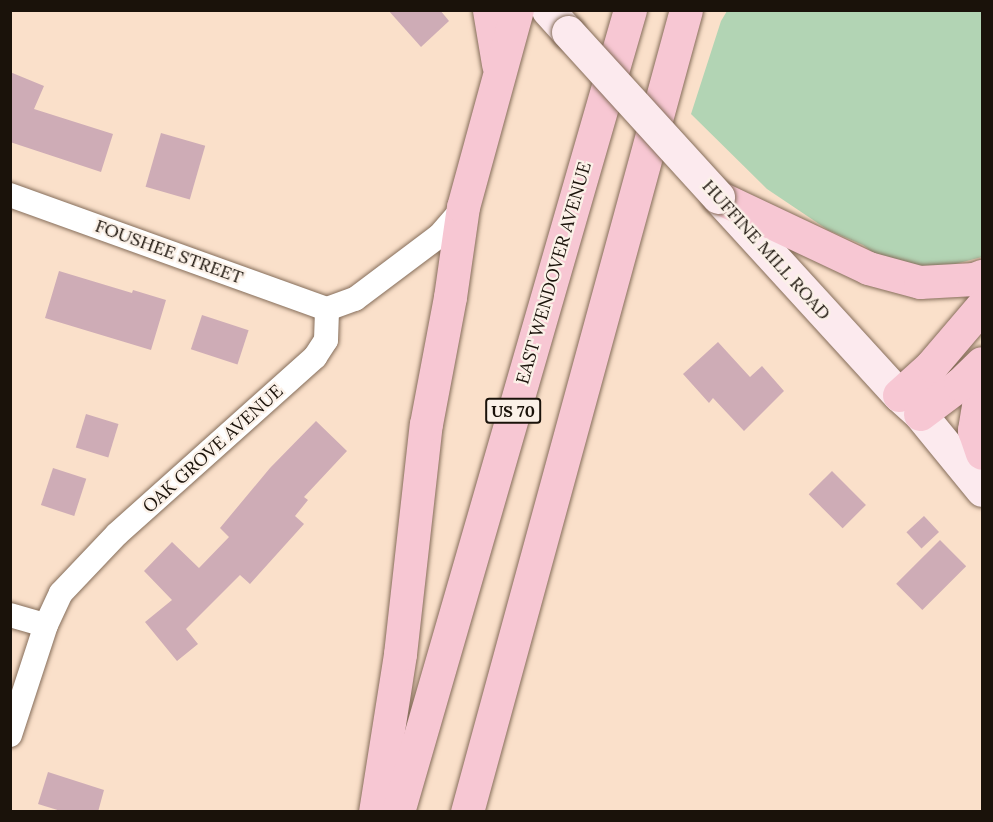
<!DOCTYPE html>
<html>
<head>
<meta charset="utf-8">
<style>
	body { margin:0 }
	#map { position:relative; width:993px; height:822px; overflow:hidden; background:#fae0ca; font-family:Lora,serif }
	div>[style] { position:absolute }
	.green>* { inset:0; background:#b2d4b4 }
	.building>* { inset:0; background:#ceacb6; transform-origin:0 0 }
	.roads { filter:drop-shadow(0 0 2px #856d5a) drop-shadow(0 0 2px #856d5a) }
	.minor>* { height:24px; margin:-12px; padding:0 12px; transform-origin:12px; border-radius:12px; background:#fff }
	.secondary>* { height:33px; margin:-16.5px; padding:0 16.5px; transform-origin:16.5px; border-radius:16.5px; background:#fceaee }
	.trunk>* { height:33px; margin:-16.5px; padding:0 16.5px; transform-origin:16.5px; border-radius:16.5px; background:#f7c7d3 }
	.bridges { filter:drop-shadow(0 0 2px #856d5a) drop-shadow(0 0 2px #856d5a) }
	.secondary-bridge>* { height:33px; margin:-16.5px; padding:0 16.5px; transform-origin:16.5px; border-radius:16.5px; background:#fceaee }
	span { translate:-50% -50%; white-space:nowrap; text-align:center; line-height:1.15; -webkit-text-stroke:4.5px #fbf1e8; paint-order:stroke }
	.shield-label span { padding:2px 4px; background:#fbf1e8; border:2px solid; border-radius:4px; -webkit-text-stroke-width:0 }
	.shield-label { font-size:16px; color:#1a120a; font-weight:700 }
	.street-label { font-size:18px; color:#1a120a }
	.frame { position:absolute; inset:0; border:12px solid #1a120a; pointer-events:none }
</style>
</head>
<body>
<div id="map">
	<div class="green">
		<i style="clip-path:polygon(727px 11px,982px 11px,982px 257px,951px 265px,918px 266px,879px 257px,863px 245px,828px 230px,767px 189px,691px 114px,721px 21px)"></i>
	</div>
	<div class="building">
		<i style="clip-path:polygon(388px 10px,440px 10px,449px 21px,421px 47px)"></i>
		<i style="clip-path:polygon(10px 72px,44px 86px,34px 109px,113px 134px,101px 172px,10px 142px)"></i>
		<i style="left:161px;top:133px;width:46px;height:56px;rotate:16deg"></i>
		<i style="clip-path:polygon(59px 271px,132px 293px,133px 290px,166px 300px,151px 350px,45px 318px)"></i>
		<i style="left:202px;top:315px;width:49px;height:36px;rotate:18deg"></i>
		<i style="clip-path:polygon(718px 342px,750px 377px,762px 366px,784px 391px,744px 431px,713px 398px,709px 403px,683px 374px)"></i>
		<i style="left:86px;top:414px;width:34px;height:35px;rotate:17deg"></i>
		<i style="clip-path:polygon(316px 421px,347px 451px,304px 497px,308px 500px,295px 516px,304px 524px,250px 584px,240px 575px,186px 629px,198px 644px,177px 661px,145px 622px,172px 600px,144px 571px,172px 542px,199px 568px,229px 537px,220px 528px,270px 468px)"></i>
		<i style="left:53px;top:468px;width:35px;height:39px;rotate:18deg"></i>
		<i style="left:832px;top:471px;width:48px;height:33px;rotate:45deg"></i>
		<i style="left:924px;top:516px;width:22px;height:24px;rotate:47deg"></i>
		<i style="left:940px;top:540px;width:37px;height:62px;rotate:45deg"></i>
		<i style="clip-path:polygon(48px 772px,104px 790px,98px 812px,64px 812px,38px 804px)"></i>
	</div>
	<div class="roads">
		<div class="minor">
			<i style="left:10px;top:195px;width:337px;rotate:19.8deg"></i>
			<i style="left:10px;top:615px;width:37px;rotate:16deg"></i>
			<i style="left:10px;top:735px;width:116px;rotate:-71.9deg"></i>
			<i style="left:46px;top:625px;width:35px;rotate:-65deg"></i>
			<i style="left:61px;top:593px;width:81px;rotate:-46.5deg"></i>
			<i style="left:117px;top:534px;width:266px;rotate:-41.8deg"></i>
			<i style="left:315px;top:357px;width:20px;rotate:-57deg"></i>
			<i style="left:326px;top:340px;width:31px;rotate:-88deg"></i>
			<i style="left:327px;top:309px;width:30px;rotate:-20deg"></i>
			<i style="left:355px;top:299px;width:105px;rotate:-36.9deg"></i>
			<i style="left:439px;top:236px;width:37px;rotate:-49deg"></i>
		</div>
		<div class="secondary">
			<i style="left:548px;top:10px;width:30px;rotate:48deg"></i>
			<i style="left:718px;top:197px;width:268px;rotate:47.6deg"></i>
			<i style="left:899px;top:395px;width:28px;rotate:42deg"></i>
			<i style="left:920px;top:414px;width:98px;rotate:50.8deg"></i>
		</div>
		<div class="trunk">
			<i style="left:489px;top:10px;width:55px;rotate:80.5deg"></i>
			<i style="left:718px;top:197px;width:166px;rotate:25.3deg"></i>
			<i style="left:868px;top:268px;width:54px;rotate:15.1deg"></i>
			<i style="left:920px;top:282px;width:54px;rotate:-3.2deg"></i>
			<i style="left:974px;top:279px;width:9px;rotate:-21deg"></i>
			<i style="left:982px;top:382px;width:49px;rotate:99.5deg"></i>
			<i style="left:974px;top:430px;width:24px;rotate:71deg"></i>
			<i style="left:899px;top:395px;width:43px;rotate:-42.2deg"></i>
			<i style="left:931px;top:366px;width:79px;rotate:-49.6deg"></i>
			<i style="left:920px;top:414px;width:50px;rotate:-36.9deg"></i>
			<i style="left:960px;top:384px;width:30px;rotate:-44deg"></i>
			<i style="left:375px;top:812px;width:160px;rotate:-81deg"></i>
			<i style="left:400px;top:654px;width:231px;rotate:-83.6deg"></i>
			<i style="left:426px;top:424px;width:129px;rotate:-79.3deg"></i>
			<i style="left:450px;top:297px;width:91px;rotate:-81.8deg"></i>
			<i style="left:463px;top:207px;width:204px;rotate:-74.7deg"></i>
			<i style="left:398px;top:812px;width:835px;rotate:-73.87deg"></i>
			<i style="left:467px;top:812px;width:831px;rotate:-74.73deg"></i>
		</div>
	</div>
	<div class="bridges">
		<div class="secondary-bridge">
			<i style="left:568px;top:32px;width:223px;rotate:47.7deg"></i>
		</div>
	</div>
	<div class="shield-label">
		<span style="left:513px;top:411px">US 70</span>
	</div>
	<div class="street-label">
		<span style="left:766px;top:250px;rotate:48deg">HUFFINE MILL ROAD</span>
		<span style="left:169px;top:252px;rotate:20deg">FOUSHEE STREET</span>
		<span style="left:554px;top:273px;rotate:-74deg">EAST WENDOVER AVENUE</span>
		<span style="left:213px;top:449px;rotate:-42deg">OAK GROVE AVENUE</span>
	</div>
	<div class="frame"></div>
</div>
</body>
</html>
